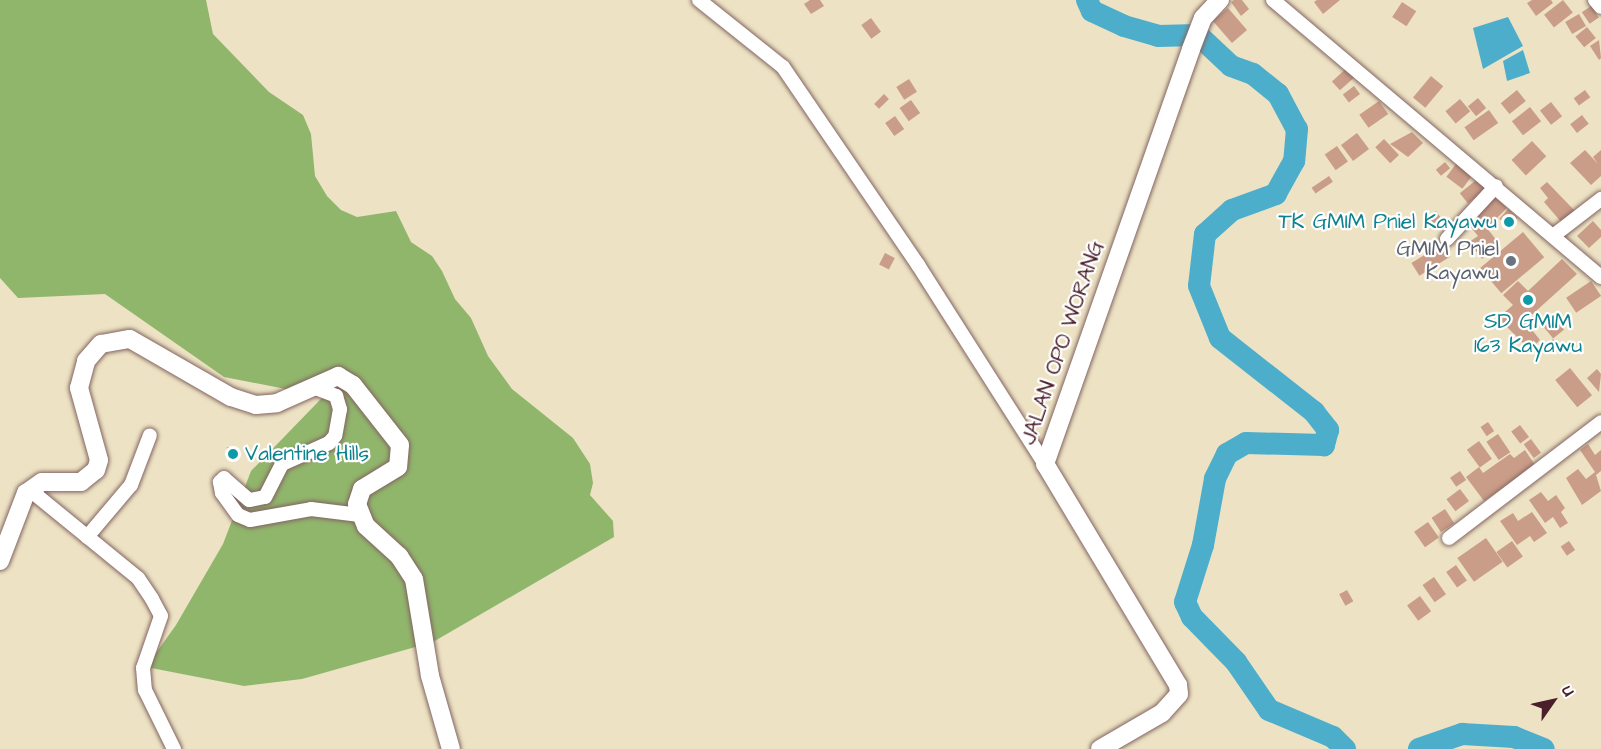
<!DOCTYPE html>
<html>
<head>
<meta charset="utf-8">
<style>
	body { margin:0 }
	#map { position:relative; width:1601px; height:749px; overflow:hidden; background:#ede3c4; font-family:"Architects Daughter",sans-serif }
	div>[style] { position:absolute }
	.forest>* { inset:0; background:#90b66c }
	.water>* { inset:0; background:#4daecc }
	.river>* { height:22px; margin:-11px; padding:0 11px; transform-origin:11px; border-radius:11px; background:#4daecc }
	.building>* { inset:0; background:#ca9d88; transform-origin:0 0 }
	.roads { filter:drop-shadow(0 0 2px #836461) drop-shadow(0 0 2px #836461) }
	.minor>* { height:14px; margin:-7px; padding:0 7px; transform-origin:7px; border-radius:7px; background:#fff }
	.tertiary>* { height:18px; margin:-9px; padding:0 9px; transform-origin:9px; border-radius:9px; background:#fff }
	.dots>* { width:16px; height:16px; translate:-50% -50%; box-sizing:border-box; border:3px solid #fff; border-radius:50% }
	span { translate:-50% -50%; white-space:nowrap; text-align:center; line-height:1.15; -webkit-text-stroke:4.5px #fff; paint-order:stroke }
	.culture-label { font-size:21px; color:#0d838f }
	.right { translate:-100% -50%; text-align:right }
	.left { translate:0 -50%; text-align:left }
	.worship-label { font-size:21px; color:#5b616d }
	.street-label { font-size:21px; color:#4a1f2b }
	.north { position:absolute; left:1523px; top:671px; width:60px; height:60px; -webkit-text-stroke:4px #fff; paint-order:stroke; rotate:56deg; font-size:16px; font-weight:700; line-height:24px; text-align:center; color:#4a1f2b }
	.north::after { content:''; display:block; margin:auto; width:21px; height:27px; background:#4a1f2b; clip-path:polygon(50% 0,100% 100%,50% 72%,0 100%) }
</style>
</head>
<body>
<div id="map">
	<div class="forest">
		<i style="clip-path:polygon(0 0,206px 0,213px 34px,269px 92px,303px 115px,311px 134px,315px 176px,327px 196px,341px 210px,357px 217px,396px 211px,411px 242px,432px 256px,442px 271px,455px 299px,471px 318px,488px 356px,512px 389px,573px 438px,590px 464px,593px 483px,590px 495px,613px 521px,614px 537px,433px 642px,302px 679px,244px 686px,146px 667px,176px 625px,223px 544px,251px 471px,348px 371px,296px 391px,224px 377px,105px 294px,18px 298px,0 278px)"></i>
	</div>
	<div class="water">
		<i style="clip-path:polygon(1508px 17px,1523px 46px,1483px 69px,1473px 28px)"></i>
		<i style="clip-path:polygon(1523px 50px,1530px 73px,1507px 81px,1503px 61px)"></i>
	</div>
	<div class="river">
		<i style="left:1087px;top:0;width:12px;rotate:66deg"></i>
		<i style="left:1092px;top:11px;width:35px;rotate:25deg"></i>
		<i style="left:1124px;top:26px;width:35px;rotate:16deg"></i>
		<i style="left:1158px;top:36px;width:40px;rotate:-1.4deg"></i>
		<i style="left:1198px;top:35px;width:45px;rotate:43.2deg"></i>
		<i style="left:1231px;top:66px;width:23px;rotate:20deg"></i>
		<i style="left:1253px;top:74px;width:32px;rotate:39deg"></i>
		<i style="left:1278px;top:94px;width:40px;rotate:62deg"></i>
		<i style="left:1297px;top:129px;width:32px;rotate:95deg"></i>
		<i style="left:1294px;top:161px;width:38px;rotate:119deg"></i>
		<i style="left:1276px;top:194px;width:47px;rotate:160deg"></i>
		<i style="left:1232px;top:210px;width:36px;rotate:138deg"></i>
		<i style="left:1205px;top:234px;width:52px;rotate:96.6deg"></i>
		<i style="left:1199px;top:286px;width:56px;rotate:68deg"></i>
		<i style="left:1220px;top:338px;width:120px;rotate:38.2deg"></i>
		<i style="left:1314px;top:412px;width:23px;rotate:52deg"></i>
		<i style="left:1328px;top:430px;width:16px;rotate:105deg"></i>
		<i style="left:1324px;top:445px;width:78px;rotate:-178.5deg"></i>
		<i style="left:1246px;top:443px;width:22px;rotate:150deg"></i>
		<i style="left:1227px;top:454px;width:28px;rotate:116deg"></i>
		<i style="left:1215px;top:479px;width:67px;rotate:100.3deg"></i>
		<i style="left:1203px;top:545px;width:60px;rotate:107.5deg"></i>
		<i style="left:1185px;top:602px;width:17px;rotate:65deg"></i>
		<i style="left:1192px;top:617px;width:63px;rotate:45.6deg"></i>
		<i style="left:1236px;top:662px;width:58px;rotate:55.5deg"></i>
		<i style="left:1269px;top:710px;width:69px;rotate:22.9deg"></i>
		<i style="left:1333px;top:737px;width:17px;rotate:45deg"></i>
		<i style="left:1419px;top:749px;width:46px;rotate:-19.2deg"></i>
		<i style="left:1462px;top:734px;width:52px;rotate:3.3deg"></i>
		<i style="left:1514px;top:737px;width:32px;rotate:22deg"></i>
	</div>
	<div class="building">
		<i style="clip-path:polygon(810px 0,820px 0,824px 6px,811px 14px,804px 4px)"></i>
		<i style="clip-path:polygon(1234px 0,1242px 0,1249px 9px,1241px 16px,1231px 2px)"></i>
		<i style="clip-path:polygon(1317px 0,1340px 0,1323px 14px,1314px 2px)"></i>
		<i style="clip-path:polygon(1532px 0,1551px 0,1553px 3px,1536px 16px,1527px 3px)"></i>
		<i style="left:1563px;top:0;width:16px;height:24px;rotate:52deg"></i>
		<i style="left:1402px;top:2px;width:17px;height:18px;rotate:33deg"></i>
		<i style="left:1591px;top:6px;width:14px;height:11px;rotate:56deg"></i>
		<i style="left:1228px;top:8px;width:29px;height:20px;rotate:49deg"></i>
		<i style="left:1579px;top:14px;width:14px;height:16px;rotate:60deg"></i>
		<i style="left:871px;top:18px;width:17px;height:12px;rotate:54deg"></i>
		<i style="left:1587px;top:27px;width:14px;height:15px;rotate:51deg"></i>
		<i style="clip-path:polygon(1599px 40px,1601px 58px,1599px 60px,1590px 46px)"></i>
		<i style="left:1349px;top:66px;width:12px;height:23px;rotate:48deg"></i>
		<i style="left:1431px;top:76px;width:16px;height:28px;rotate:40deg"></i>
		<i style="left:909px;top:79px;width:15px;height:15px;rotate:58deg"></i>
		<i style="left:1354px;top:86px;width:10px;height:14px;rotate:53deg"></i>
		<i style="left:1517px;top:90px;width:14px;height:21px;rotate:51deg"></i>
		<i style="left:1585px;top:90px;width:9px;height:14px;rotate:54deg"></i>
		<i style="left:884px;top:94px;width:7px;height:14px;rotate:45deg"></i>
		<i style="left:1478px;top:98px;width:13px;height:13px;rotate:51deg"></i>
		<i style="left:1460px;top:99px;width:16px;height:19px;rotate:50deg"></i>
		<i style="left:911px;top:100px;width:16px;height:14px;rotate:55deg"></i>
		<i style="left:1379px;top:101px;width:16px;height:24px;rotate:55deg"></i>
		<i style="left:1551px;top:102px;width:18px;height:14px;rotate:52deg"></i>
		<i style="left:1530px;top:107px;width:18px;height:23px;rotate:52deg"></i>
		<i style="left:1489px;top:110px;width:16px;height:30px;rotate:55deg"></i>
		<i style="left:1582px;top:115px;width:11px;height:15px;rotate:52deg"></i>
		<i style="left:895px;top:116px;width:16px;height:12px;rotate:55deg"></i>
		<i style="clip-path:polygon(1412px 132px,1423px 143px,1408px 157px,1390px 144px)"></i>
		<i style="left:1357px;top:133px;width:20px;height:20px;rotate:53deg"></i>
		<i style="left:1384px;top:139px;width:22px;height:12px;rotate:47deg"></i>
		<i style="left:1532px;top:141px;width:21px;height:28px;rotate:47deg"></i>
		<i style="left:1337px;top:146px;width:19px;height:15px;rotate:55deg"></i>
		<i style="clip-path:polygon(1585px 150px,1598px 164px,1593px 157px,1601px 150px,1601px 176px,1591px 185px,1570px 163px)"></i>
		<i style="left:1459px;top:160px;width:20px;height:21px;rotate:37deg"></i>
		<i style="left:1445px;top:162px;width:8px;height:12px;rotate:50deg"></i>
		<i style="left:1329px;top:176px;width:7px;height:21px;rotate:56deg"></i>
		<i style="left:1480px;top:177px;width:13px;height:26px;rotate:51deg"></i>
		<i style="clip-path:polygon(1547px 182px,1575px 211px,1562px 223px,1544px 202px,1548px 198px,1540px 188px)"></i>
		<i style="clip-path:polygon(1493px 195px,1507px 208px,1487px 228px,1500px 245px,1482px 259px,1469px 242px,1478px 236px,1469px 225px,1470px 218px)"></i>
		<i style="left:1508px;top:209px;width:13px;height:13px;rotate:42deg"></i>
		<i style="left:1436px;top:211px;width:11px;height:13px;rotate:56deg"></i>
		<i style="clip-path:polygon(1593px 221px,1601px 230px,1601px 237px,1589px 248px,1577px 236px)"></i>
		<i style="left:1523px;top:232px;width:33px;height:56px;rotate:50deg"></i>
		<i style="left:1442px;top:244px;width:15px;height:36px;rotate:58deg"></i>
		<i style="left:885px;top:253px;width:11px;height:13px;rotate:27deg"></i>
		<i style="clip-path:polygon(1562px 259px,1577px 274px,1525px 321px,1540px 340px,1530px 350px,1498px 318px,1513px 305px,1503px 295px,1518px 281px,1528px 291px)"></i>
		<i style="left:1591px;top:281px;width:18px;height:30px;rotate:56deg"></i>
		<i style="left:1552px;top:315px;width:19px;height:14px;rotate:51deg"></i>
		<i style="left:1553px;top:339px;width:11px;height:11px;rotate:49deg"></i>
		<i style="left:1570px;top:368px;width:35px;height:19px;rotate:51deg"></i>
		<i style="clip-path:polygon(1597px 369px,1601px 374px,1599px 392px,1587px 378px)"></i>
		<i style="left:1488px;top:422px;width:11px;height:9px;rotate:56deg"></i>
		<i style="left:1520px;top:425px;width:15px;height:11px;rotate:53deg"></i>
		<i style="left:1498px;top:434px;width:22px;height:14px;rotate:56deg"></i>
		<i style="left:1531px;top:439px;width:17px;height:9px;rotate:54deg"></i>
		<i style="left:1479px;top:441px;width:22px;height:15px;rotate:54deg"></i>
		<i style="clip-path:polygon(1588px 444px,1595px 455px,1601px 450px,1601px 471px,1596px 475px,1601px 491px,1582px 505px,1566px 478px,1578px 469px,1586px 479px,1595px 472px,1580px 450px)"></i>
		<i style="left:227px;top:447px;width:10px;height:11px;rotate:6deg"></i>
		<i style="clip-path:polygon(1525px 450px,1535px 465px,1484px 501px,1466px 477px,1479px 467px,1483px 473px,1510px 454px,1514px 458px)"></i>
		<i style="left:1460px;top:471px;width:11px;height:12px;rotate:56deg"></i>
		<i style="left:1460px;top:489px;width:15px;height:17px;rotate:53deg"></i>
		<i style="clip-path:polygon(1541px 492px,1548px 501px,1556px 495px,1565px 508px,1561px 512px,1568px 523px,1560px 528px,1553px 517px,1545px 523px,1529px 500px)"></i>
		<i style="left:1445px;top:509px;width:17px;height:16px;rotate:57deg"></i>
		<i style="clip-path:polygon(1532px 512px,1547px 533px,1534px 542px,1530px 536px,1517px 545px,1500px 521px,1513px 513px,1518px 521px)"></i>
		<i style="left:1428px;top:522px;width:19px;height:17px;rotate:55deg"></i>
		<i style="left:1486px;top:538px;width:29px;height:35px;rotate:55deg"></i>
		<i style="left:1512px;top:541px;width:19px;height:19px;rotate:55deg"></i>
		<i style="left:1569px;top:541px;width:11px;height:10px;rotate:56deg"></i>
		<i style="left:1456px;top:565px;width:19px;height:12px;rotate:55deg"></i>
		<i style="left:1434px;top:577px;width:21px;height:14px;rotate:55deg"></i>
		<i style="left:1347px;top:590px;width:13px;height:9px;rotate:61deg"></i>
		<i style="left:1420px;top:596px;width:19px;height:16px;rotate:54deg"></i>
	</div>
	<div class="roads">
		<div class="minor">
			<i style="left:699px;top:0;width:107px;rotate:38.6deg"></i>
			<i style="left:783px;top:67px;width:240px;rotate:55.7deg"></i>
			<i style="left:918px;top:265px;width:236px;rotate:57.5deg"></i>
			<i style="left:1273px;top:0;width:429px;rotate:40.2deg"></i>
			<i style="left:1595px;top:0;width:9px;rotate:49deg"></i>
			<i style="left:1553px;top:236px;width:61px;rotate:-37.6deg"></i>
			<i style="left:1447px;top:239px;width:72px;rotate:-47.2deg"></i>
			<i style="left:313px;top:387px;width:25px;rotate:21deg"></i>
			<i style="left:336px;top:396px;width:14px;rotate:73deg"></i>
			<i style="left:340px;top:409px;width:27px;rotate:100deg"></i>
			<i style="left:335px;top:436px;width:9px;rotate:131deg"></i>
			<i style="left:329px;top:443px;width:51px;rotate:155.9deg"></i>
			<i style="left:282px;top:464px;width:37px;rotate:117deg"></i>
			<i style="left:265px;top:497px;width:16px;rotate:169deg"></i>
			<i style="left:249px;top:500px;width:33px;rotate:-139deg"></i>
			<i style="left:224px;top:478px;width:6px;rotate:135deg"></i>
			<i style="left:220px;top:482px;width:11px;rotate:80deg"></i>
			<i style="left:222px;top:493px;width:27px;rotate:54deg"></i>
			<i style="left:238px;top:515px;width:13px;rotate:23deg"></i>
			<i style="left:250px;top:520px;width:62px;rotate:-10.2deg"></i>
			<i style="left:311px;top:509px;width:49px;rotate:7deg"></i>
			<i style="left:30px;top:490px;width:139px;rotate:39.2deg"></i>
			<i style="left:138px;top:578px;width:25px;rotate:56deg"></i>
			<i style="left:152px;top:599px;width:19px;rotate:62deg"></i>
			<i style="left:161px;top:616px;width:55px;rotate:109.1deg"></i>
			<i style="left:143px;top:668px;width:22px;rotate:85deg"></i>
			<i style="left:145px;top:690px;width:66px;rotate:63.8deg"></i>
			<i style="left:87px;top:537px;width:68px;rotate:-49.8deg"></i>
			<i style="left:131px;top:485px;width:53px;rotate:-69.2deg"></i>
			<i style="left:1449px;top:538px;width:191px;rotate:-37.3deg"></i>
		</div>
		<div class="tertiary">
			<i style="left:0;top:561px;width:73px;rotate:-69.1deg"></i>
			<i style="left:26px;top:493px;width:19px;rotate:-35deg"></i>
			<i style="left:42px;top:482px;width:39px"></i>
			<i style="left:81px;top:482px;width:19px;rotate:-39deg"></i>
			<i style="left:96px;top:470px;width:10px;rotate:-73deg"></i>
			<i style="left:99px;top:460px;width:75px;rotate:-105.5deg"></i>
			<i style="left:79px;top:388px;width:28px;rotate:-75deg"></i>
			<i style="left:86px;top:361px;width:23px;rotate:-49deg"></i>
			<i style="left:101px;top:344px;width:29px;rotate:-10deg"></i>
			<i style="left:130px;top:339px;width:116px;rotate:29.9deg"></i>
			<i style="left:231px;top:397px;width:26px;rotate:18deg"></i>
			<i style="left:256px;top:405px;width:21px;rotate:-5deg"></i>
			<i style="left:277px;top:403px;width:67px;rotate:-23.9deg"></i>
			<i style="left:338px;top:376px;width:17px;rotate:31deg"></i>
			<i style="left:353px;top:385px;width:76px;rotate:51.9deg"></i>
			<i style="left:400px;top:445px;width:22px;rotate:95deg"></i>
			<i style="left:398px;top:467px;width:42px;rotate:148.6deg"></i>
			<i style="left:362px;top:489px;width:16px;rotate:108deg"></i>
			<i style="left:357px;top:504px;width:24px;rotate:68deg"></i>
			<i style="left:366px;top:526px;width:45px;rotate:42.3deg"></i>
			<i style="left:399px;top:556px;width:27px;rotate:57deg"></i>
			<i style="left:414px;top:579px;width:98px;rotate:80.6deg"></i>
			<i style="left:430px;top:676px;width:76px;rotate:74deg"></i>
			<i style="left:1100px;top:749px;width:72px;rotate:-30.1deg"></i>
			<i style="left:1162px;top:713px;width:25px;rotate:-48deg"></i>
			<i style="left:1179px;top:694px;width:9px;rotate:-96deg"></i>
			<i style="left:1178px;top:685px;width:258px;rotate:-121deg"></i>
			<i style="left:1045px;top:464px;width:440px;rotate:-70.6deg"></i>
			<i style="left:1191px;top:49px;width:33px;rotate:-69deg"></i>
			<i style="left:1203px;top:18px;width:25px;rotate:-47deg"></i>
		</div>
	</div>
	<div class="dots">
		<i style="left:1509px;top:222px;background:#0f9aa8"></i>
		<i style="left:1511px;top:261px;background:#6b7280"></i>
		<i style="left:1528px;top:300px;background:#0f9aa8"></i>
		<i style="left:233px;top:454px;background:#0f9aa8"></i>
	</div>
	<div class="culture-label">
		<span class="right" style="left:1497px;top:222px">TK GMIM Pniel Kayawu</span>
		<span style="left:1528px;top:334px">SD GMIM<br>163 Kayawu</span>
		<span class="left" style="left:245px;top:454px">Valentine Hills</span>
	</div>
	<div class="worship-label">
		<span class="right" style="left:1499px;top:261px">GMIM Pniel<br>Kayawu</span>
	</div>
	<div class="street-label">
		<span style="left:1063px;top:343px;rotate:-71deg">JALAN OPO WORANG</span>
	</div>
	<div class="north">U</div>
</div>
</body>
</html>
